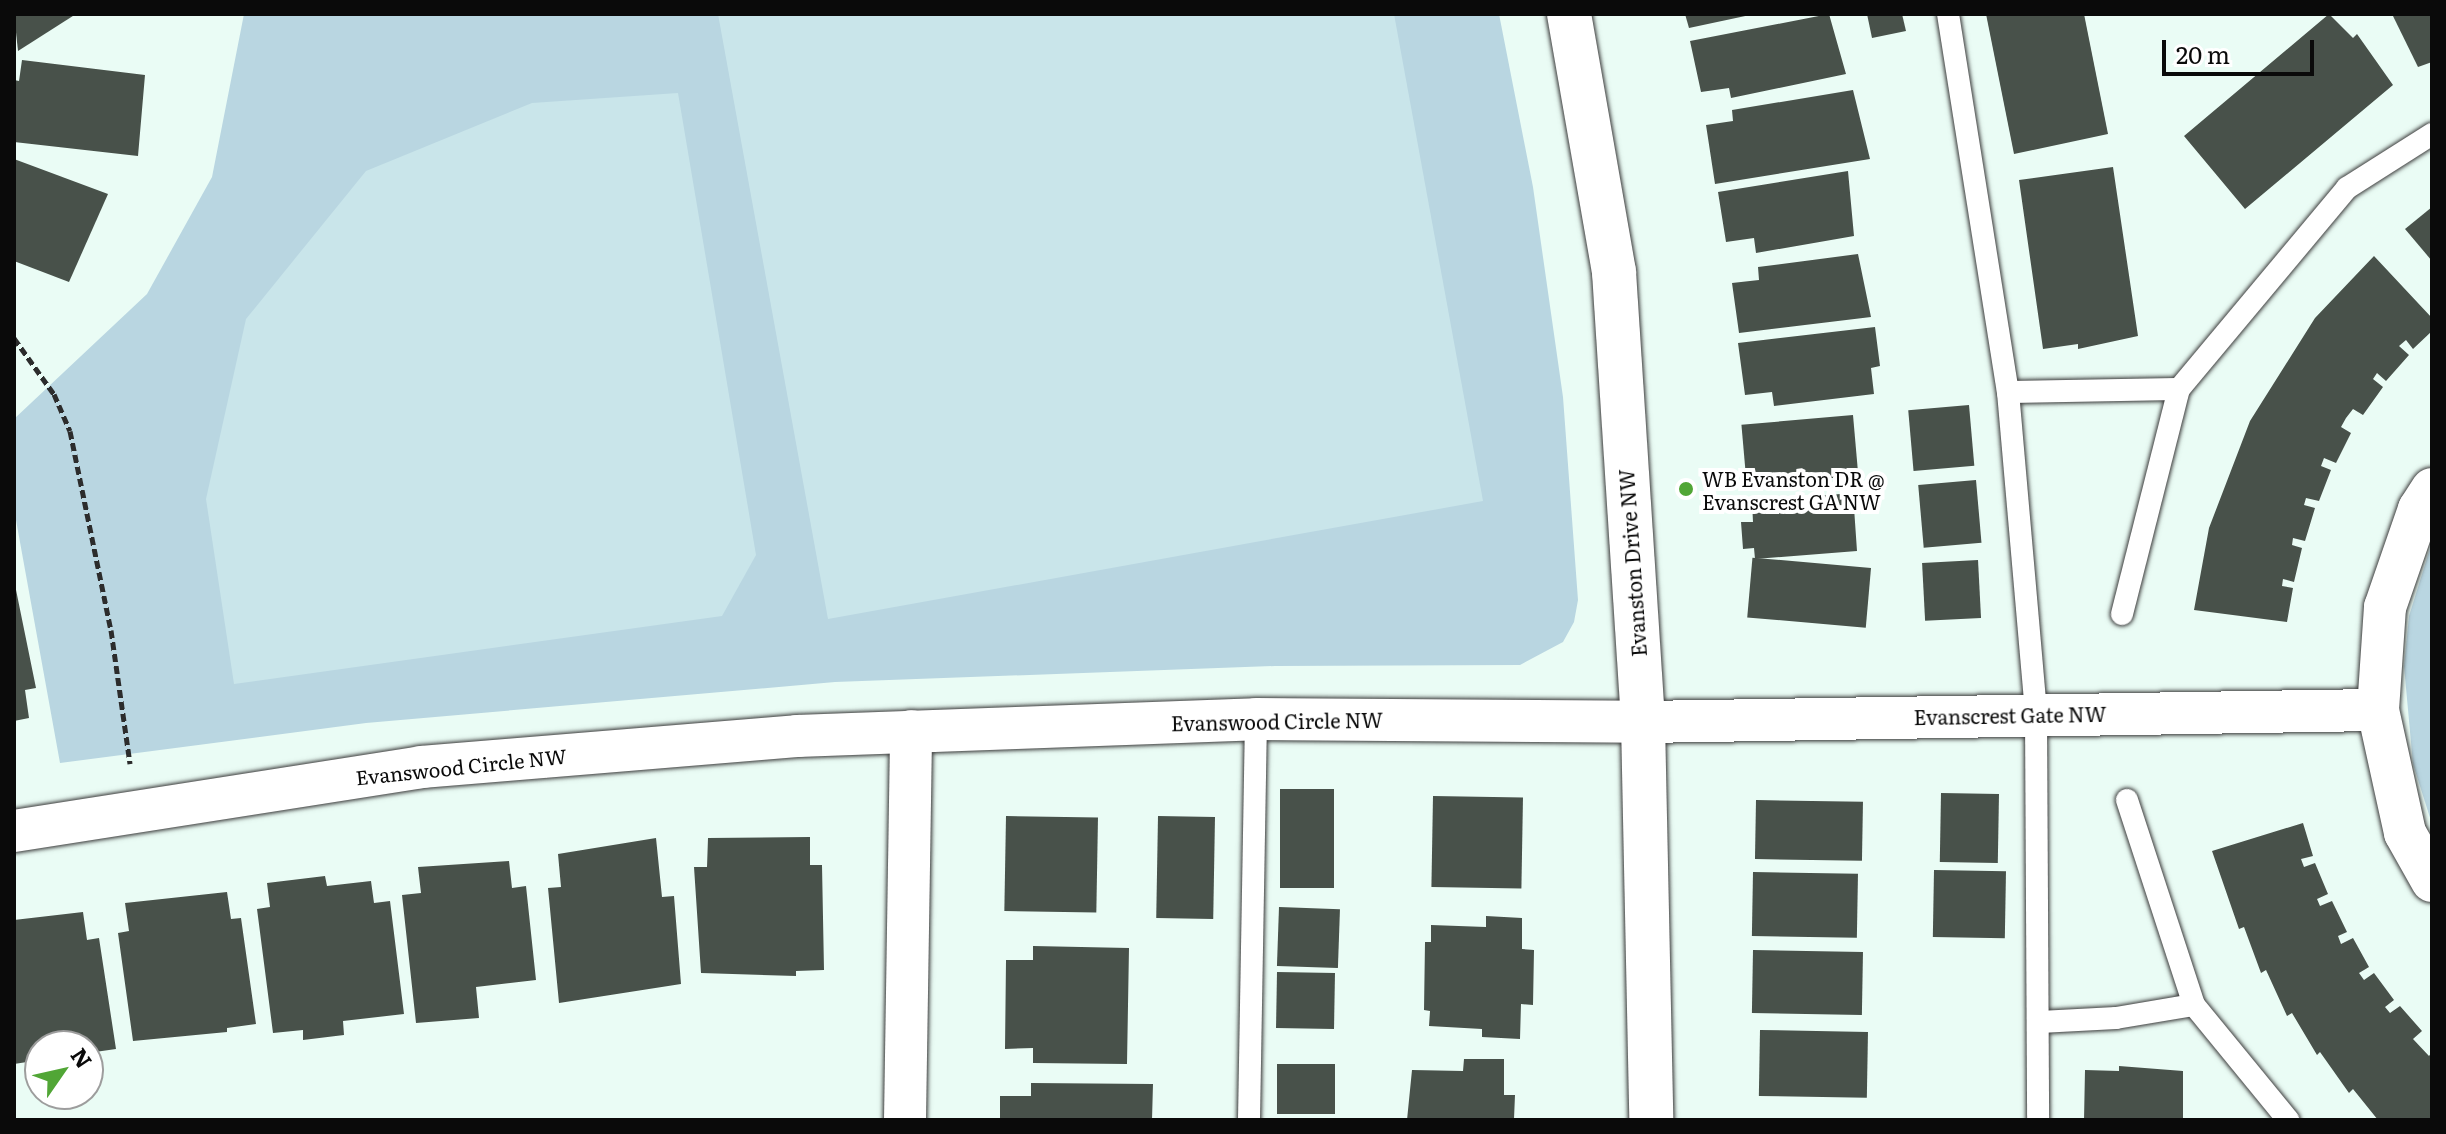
<!DOCTYPE html>
<html>
<head>
<meta charset="utf-8">
<style>
	body { margin:0 }
	#map { position:relative; width:2446px; height:1134px; overflow:hidden; background:#eafcf5; font-family:Literata,serif }
	div>[style] { position:absolute }
	.green>* { inset:0; background:#b9d6e1 }
	.pitch>* { inset:0; background:#c9e5ea }
	.building>* { inset:0; background:#48514a; transform-origin:0 0 }
	.path>* { height:5px; margin-top:-2.5px; transform-origin:0; background:repeating-linear-gradient(90deg,#2c2c2c 0 8px,transparent 0 12px) }
	.roads { filter:drop-shadow(0 0 2px #3d3d3d) drop-shadow(0 0 2px #3d3d3d) }
	.service>* { height:22px; margin:-11px; padding:0 11px; transform-origin:11px; border-radius:11px; background:#fff }
	.minor>* { height:42px; margin:-21px; padding:0 21px; transform-origin:21px; border-radius:21px; background:#fff }
	.tertiary>* { height:44px; margin:-22px; padding:0 22px; transform-origin:22px; border-radius:22px; background:#fff }
	.dots>* { width:22px; height:22px; translate:-50% -50%; box-sizing:border-box; border:4px solid #fff; border-radius:50% }
	span { translate:-50% -50%; white-space:nowrap; text-align:center; line-height:1.15; -webkit-text-stroke:8px #fff; paint-order:stroke }
	.poi-label { font-size:20px; color:#0a0a0a }
	.left { translate:0 -50%; text-align:left }
	.street-label { font-size:20px; color:#0a0a0a }
	.frame { position:absolute; inset:0; border:16px solid #0a0a0a; pointer-events:none }
	.north { position:absolute; left:24px; top:1030px; width:80px; height:80px; box-sizing:border-box; background:#fff; border:2px solid #9d9d9d; border-radius:50%; rotate:56deg; font-size:22px; font-weight:700; line-height:32px; text-align:center; color:#0a0a0a }
	.north::after { content:''; display:block; margin:auto; width:28px; height:36px; background:#51a636; clip-path:polygon(50% 0,100% 100%,50% 72%,0 100%) }
	.scale { position:absolute; left:2162px; top:40px; width:152px; height:36px; box-sizing:border-box; border:4px solid #0a0a0a; border-top:0; padding-left:10px; font-size:24px; line-height:28px; white-space:nowrap; color:#0a0a0a; -webkit-text-stroke:6px #fff; paint-order:stroke }
</style>
</head>
<body>
<div id="map">
	<div class="green">
		<i style="clip-path:polygon(244px 14px,1499px 14px,1533px 187px,1563px 397px,1578px 600px,1574px 622px,1563px 642px,1520px 665px,1275px 666px,835px 682px,366px 723px,60px 763px,14px 509px,14px 419px,147px 294px,212px 177px)"></i>
		<i style="clip-path:polygon(2432px 542px,2432px 824px,2413px 764px,2404px 666px,2409px 616px)"></i>
	</div>
	<div class="pitch">
		<i style="clip-path:polygon(718px 14px,1394px 14px,1483px 501px,828px 619px)"></i>
		<i style="clip-path:polygon(678px 93px,756px 555px,722px 616px,234px 684px,206px 499px,246px 319px,366px 171px,532px 103px)"></i>
	</div>
	<div class="building">
		<i style="clip-path:polygon(14px 14px,76px 14px,18px 51px)"></i>
		<i style="clip-path:polygon(1685px 14px,1750px 14px,1750px 15px,1689px 28px)"></i>
		<i style="clip-path:polygon(1829px 14px,1846px 74px,1731px 98px,1729px 88px,1701px 92px,1690px 41px)"></i>
		<i style="clip-path:polygon(1867px 14px,1902px 14px,1906px 31px,1872px 38px)"></i>
		<i style="clip-path:polygon(1986px 14px,2084px 14px,2108px 134px,2014px 154px)"></i>
		<i style="clip-path:polygon(2329px 14px,2353px 38px,2357px 34px,2393px 85px,2245px 209px,2184px 136px)"></i>
		<i style="clip-path:polygon(2392px 14px,2432px 14px,2432px 62px,2418px 67px)"></i>
		<i style="clip-path:polygon(22px 60px,145px 75px,138px 156px,14px 142px,14px 80px,19px 81px)"></i>
		<i style="clip-path:polygon(1853px 90px,1870px 159px,1715px 184px,1706px 125px,1733px 121px,1732px 110px)"></i>
		<i style="clip-path:polygon(14px 159px,108px 194px,69px 282px,14px 261px)"></i>
		<i style="clip-path:polygon(2113px 167px,2138px 336px,2078px 349px,2078px 344px,2043px 349px,2019px 180px)"></i>
		<i style="clip-path:polygon(1848px 171px,1854px 236px,1756px 253px,1754px 238px,1726px 242px,1718px 192px)"></i>
		<i style="clip-path:polygon(2432px 207px,2432px 261px,2405px 229px)"></i>
		<i style="clip-path:polygon(1858px 254px,1871px 317px,1739px 333px,1732px 283px,1759px 280px,1758px 267px)"></i>
		<i style="clip-path:polygon(2374px 256px,2432px 318px,2432px 331px,2413px 349px,2406px 340px,2399px 346px,2409px 355px,2386px 381px,2377px 373px,2373px 379px,2383px 387px,2363px 415px,2353px 409px,2346px 418px,2341px 427px,2351px 433px,2336px 463px,2324px 458px,2321px 466px,2331px 470px,2319px 501px,2306px 498px,2304px 505px,2315px 508px,2305px 541px,2293px 538px,2292px 545px,2302px 548px,2294px 582px,2283px 579px,2282px 586px,2293px 588px,2287px 622px,2194px 610px,2209px 528px,2250px 421px,2315px 318px)"></i>
		<i style="clip-path:polygon(1875px 327px,1880px 366px,1871px 368px,1874px 394px,1774px 406px,1772px 392px,1745px 395px,1738px 343px)"></i>
		<i style="left:1969px;top:405px;width:61px;height:61px;rotate:85deg"></i>
		<i style="left:1853px;top:415px;width:61px;height:112px;rotate:85deg"></i>
		<i style="left:1976px;top:480px;width:63px;height:58px;rotate:85deg"></i>
		<i style="clip-path:polygon(1853px 493px,1857px 551px,1755px 559px,1754px 548px,1743px 549px,1741px 522px,1753px 522px,1752px 501px)"></i>
		<i style="left:1978px;top:560px;width:58px;height:56px;rotate:87deg"></i>
		<i style="left:1871px;top:568px;width:60px;height:119px;rotate:95deg"></i>
		<i style="clip-path:polygon(14px 580px,36px 688px,25px 690px,29px 718px,14px 721px)"></i>
		<i style="left:1280px;top:789px;width:54px;height:99px"></i>
		<i style="left:1941px;top:793px;width:58px;height:69px;rotate:1deg"></i>
		<i style="left:1433px;top:796px;width:90px;height:91px;rotate:1deg"></i>
		<i style="left:1756px;top:800px;width:107px;height:59px;rotate:1deg"></i>
		<i style="left:1006px;top:816px;width:92px;height:95px;rotate:1deg"></i>
		<i style="left:1158px;top:816px;width:57px;height:102px;rotate:1deg"></i>
		<i style="clip-path:polygon(2303px 823px,2313px 856px,2301px 859px,2304px 867px,2315px 863px,2328px 894px,2317px 899px,2320px 906px,2332px 901px,2347px 932px,2338px 936px,2341px 944px,2353px 938px,2369px 967px,2359px 973px,2364px 980px,2374px 973px,2394px 1000px,2385px 1007px,2390px 1013px,2400px 1006px,2422px 1031px,2413px 1039px,2429px 1056px,2432px 1052px,2432px 1120px,2378px 1120px,2353px 1089px,2349px 1093px,2320px 1052px,2317px 1055px,2292px 1013px,2287px 1016px,2266px 970px,2261px 973px,2244px 927px,2239px 929px,2212px 851px)"></i>
		<i style="clip-path:polygon(810px 837px,810px 865px,822px 865px,824px 970px,796px 971px,796px 976px,701px 973px,694px 867px,707px 867px,708px 838px)"></i>
		<i style="clip-path:polygon(656px 838px,662px 897px,674px 896px,681px 984px,559px 1003px,548px 888px,561px 887px,558px 854px)"></i>
		<i style="clip-path:polygon(509px 861px,512px 888px,526px 886px,536px 980px,476px 987px,479px 1018px,416px 1023px,402px 895px,421px 893px,418px 867px)"></i>
		<i style="left:1934px;top:870px;width:72px;height:67px;rotate:1deg"></i>
		<i style="left:1753px;top:872px;width:105px;height:64px;rotate:1deg"></i>
		<i style="clip-path:polygon(325px 876px,327px 886px,371px 881px,374px 903px,390px 901px,404px 1014px,343px 1021px,344px 1035px,303px 1040px,303px 1030px,273px 1033px,257px 909px,270px 907px,267px 883px)"></i>
		<i style="clip-path:polygon(227px 892px,231px 919px,241px 918px,256px 1024px,227px 1028px,227px 1032px,133px 1041px,118px 933px,129px 931px,125px 903px)"></i>
		<i style="left:1279px;top:907px;width:61px;height:59px;rotate:2deg"></i>
		<i style="clip-path:polygon(83px 912px,87px 940px,99px 938px,116px 1049px,88px 1053px,88px 1046px,40px 1046px,40px 1060px,14px 1064px,14px 920px)"></i>
		<i style="clip-path:polygon(1486px 916px,1522px 918px,1522px 949px,1534px 950px,1533px 1005px,1521px 1004px,1520px 1039px,1482px 1037px,1482px 1029px,1429px 1026px,1430px 1011px,1424px 1010px,1425px 942px,1431px 942px,1431px 925px,1486px 927px)"></i>
		<i style="clip-path:polygon(1033px 946px,1129px 948px,1127px 1064px,1033px 1063px,1033px 1048px,1005px 1049px,1006px 960px,1033px 960px)"></i>
		<i style="left:1753px;top:950px;width:110px;height:63px;rotate:1deg"></i>
		<i style="left:1277px;top:972px;width:58px;height:56px;rotate:1deg"></i>
		<i style="left:1760px;top:1030px;width:108px;height:66px;rotate:1deg"></i>
		<i style="clip-path:polygon(1464px 1059px,1504px 1059px,1504px 1095px,1515px 1095px,1514px 1119px,1407px 1120px,1412px 1070px,1463px 1071px)"></i>
		<i style="left:1277px;top:1064px;width:58px;height:50px"></i>
		<i style="clip-path:polygon(2119px 1066px,2183px 1071px,2183px 1120px,2084px 1120px,2085px 1070px,2119px 1071px)"></i>
		<i style="clip-path:polygon(1031px 1083px,1153px 1084px,1152px 1120px,1000px 1120px,1000px 1096px,1031px 1096px)"></i>
	</div>
	<div class="path">
		<i style="left:14px;top:338px;width:69px;rotate:54.5deg"></i>
		<i style="left:54px;top:394px;width:40px;rotate:66.6deg"></i>
		<i style="left:70px;top:431px;width:203px;rotate:78.4deg"></i>
		<i style="left:111px;top:630px;width:135px;rotate:81.9deg"></i>
	</div>
	<div class="roads">
		<div class="service">
			<i style="left:1948px;top:14px;width:383px;rotate:81deg"></i>
			<i style="left:2008px;top:392px;width:323px;rotate:85deg"></i>
			<i style="left:2036px;top:714px;width:406px;rotate:89.7deg"></i>
			<i style="left:2008px;top:392px;width:171px;rotate:-1deg"></i>
			<i style="left:2122px;top:614px;width:232px;rotate:-75.8deg"></i>
			<i style="left:2179px;top:389px;width:262px;rotate:-50.1deg"></i>
			<i style="left:2347px;top:188px;width:101px;rotate:-32.4deg"></i>
			<i style="left:2127px;top:800px;width:216px;rotate:71.9deg"></i>
			<i style="left:2194px;top:1005px;width:149px;rotate:50.7deg"></i>
			<i style="left:2040px;top:1022px;width:76px;rotate:-3deg"></i>
			<i style="left:2116px;top:1018px;width:79px;rotate:-9.5deg"></i>
			<i style="left:1249px;top:1120px;width:401px;rotate:-89deg"></i>
		</div>
		<div class="minor">
			<i style="left:2432px;top:489px;width:24px;rotate:123deg"></i>
			<i style="left:2419px;top:509px;width:104px;rotate:109.1deg"></i>
			<i style="left:2385px;top:607px;width:103px;rotate:93.9deg"></i>
			<i style="left:2378px;top:710px;width:126px;rotate:77.6deg"></i>
			<i style="left:2405px;top:833px;width:55px;rotate:60.6deg"></i>
			<i style="left:14px;top:831px;width:412px;rotate:-8.9deg"></i>
			<i style="left:421px;top:767px;width:377px;rotate:-4.7deg"></i>
			<i style="left:797px;top:736px;width:459px;rotate:-2.1deg"></i>
			<i style="left:1256px;top:719px;width:387px;rotate:0.4deg"></i>
			<i style="left:1643px;top:722px;width:735px;rotate:-0.94deg"></i>
			<i style="left:905px;top:1120px;width:389px;rotate:-89.1deg"></i>
		</div>
		<div class="tertiary">
			<i style="left:1569px;top:14px;width:262px;rotate:80.1deg"></i>
			<i style="left:1614px;top:272px;width:451px;rotate:86.3deg"></i>
			<i style="left:1643px;top:722px;width:398px;rotate:88.8deg"></i>
		</div>
	</div>
	<div class="dots">
		<i style="left:1686px;top:489px;background:#51a636"></i>
	</div>
	<div class="poi-label">
		<span class="left" style="left:1702px;top:490px">WB Evanston DR @<br>Evanscrest GA NW</span>
	</div>
	<div class="street-label">
		<span style="left:1632px;top:563px;rotate:-94deg">Evanston Drive NW</span>
		<span style="left:2010px;top:715px;rotate:-1deg">Evanscrest Gate NW</span>
		<span style="left:1277px;top:721px;rotate:-1deg">Evanswood Circle NW</span>
		<span style="left:461px;top:766px;rotate:-6deg">Evanswood Circle NW</span>
	</div>
	<div class="frame"></div>
	<div class="north">N</div>
	<div class="scale">20 m</div>
</div>
</body>
</html>
